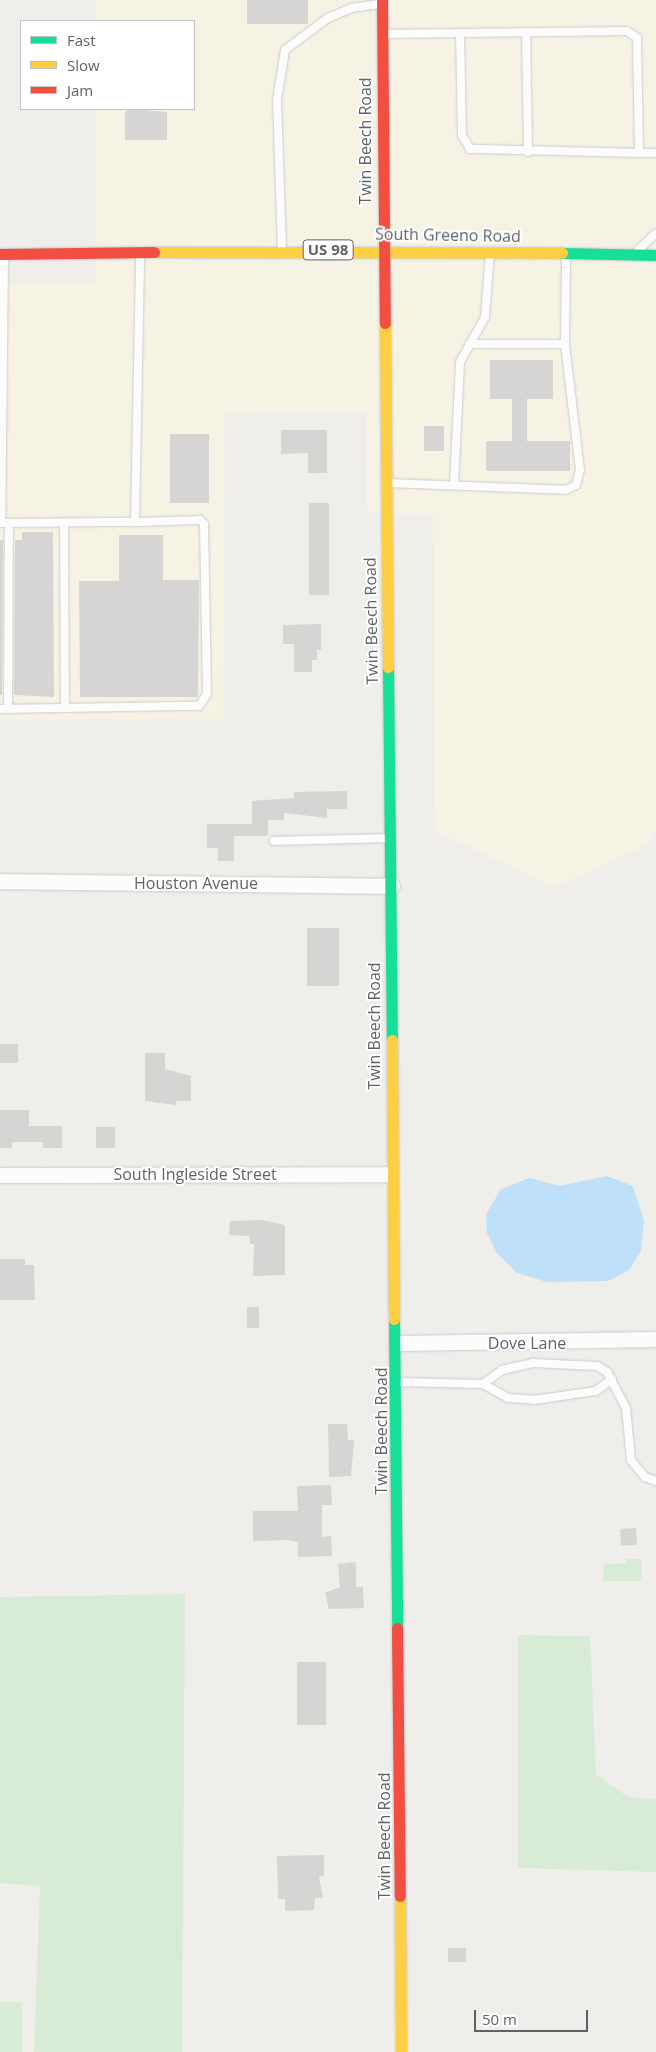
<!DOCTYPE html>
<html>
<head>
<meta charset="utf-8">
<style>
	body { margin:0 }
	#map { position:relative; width:656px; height:2052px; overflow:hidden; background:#efeeea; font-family:"Open Sans",sans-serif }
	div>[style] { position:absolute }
	.commercial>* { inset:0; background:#f7f3e4 }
	.green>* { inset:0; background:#d8ebd6; transform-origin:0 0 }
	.water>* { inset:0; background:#bfe0f9 }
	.building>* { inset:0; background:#d6d5d3; transform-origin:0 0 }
	.roads { filter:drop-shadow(0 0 1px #cbcccc) drop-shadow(0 0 1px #cbcccc) }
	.lane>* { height:8px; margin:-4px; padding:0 4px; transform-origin:4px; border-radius:4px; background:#fdfcfc }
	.street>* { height:15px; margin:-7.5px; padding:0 7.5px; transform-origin:7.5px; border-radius:7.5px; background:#fdfcfc }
	.fast>* { height:11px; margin:-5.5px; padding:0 5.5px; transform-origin:5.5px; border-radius:5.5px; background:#16e098 }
	.slow>* { height:11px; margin:-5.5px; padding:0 5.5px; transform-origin:5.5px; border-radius:5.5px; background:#ffcf43 }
	.jam>* { height:11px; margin:-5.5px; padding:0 5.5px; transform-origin:5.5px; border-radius:5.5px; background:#f24e42 }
	span { translate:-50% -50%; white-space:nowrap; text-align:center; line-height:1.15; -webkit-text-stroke:4px #fff; paint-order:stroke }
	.shield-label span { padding:1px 4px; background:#fff; border:1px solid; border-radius:4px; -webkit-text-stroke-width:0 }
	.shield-label { font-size:15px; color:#5f6368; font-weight:700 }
	.street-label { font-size:16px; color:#5f6368 }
	.legend { position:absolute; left:20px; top:20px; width:175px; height:90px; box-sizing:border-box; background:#fff; border:1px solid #bfc1c3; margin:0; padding:6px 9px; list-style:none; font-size:15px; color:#5f6368 }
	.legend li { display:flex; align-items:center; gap:10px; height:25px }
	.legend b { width:25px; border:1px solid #bfc1c3 }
	.scale { position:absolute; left:474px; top:2010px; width:114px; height:22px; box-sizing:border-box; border:2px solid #5f6368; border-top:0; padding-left:6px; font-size:15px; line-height:18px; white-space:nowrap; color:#5f6368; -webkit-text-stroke:4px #fff; paint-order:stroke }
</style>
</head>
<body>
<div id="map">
	<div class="commercial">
		<i style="clip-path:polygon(96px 0,656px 0,656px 828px,646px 845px,555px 887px,435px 831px,433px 514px,367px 513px,366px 412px,225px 413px,223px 719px,0 720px,0 283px,95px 283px,96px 109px,194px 109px,194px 21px,96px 21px)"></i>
	</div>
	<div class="green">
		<i style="clip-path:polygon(626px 1559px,642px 1559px,641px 1581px,603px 1581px,604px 1564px,626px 1563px)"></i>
		<i style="clip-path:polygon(185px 1594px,182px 2052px,34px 2052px,40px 1886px,0 1883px,0 1597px)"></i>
		<i style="clip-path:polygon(518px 1635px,590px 1636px,596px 1774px,628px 1797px,656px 1799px,656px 1872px,518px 1868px)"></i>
		<i style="left:0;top:2002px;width:22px;height:50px"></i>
	</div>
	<div class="water">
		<i style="clip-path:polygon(607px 1176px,633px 1186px,644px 1221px,641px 1251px,629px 1270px,608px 1281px,547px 1282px,517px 1273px,497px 1253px,487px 1233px,486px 1215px,501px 1189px,530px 1178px,559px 1186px)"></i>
	</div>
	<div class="building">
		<i style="left:247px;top:0;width:61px;height:24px"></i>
		<i style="clip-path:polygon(130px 109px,167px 112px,167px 140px,125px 140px,125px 112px)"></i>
		<i style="clip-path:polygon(490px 360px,553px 360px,553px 399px,527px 399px,527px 441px,570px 441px,570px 471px,486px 471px,486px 441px,512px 441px,512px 399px,490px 399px)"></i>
		<i style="left:424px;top:426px;width:20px;height:25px"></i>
		<i style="clip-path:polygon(281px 430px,327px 430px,327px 473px,308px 473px,308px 453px,281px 454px)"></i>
		<i style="left:170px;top:434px;width:39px;height:69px"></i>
		<i style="left:309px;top:503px;width:20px;height:92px"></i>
		<i style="clip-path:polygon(22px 532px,53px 532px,54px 697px,14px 695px,15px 540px,22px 540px)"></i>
		<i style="clip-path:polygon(119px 535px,163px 535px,163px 580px,199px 580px,198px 697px,80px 697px,79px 581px,119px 581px)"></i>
		<i style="clip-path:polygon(0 540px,3px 540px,2px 695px,0 695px)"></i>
		<i style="clip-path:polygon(321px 624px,321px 650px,317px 650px,317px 660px,312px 660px,312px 672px,294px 672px,294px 644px,283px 644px,283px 625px)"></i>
		<i style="clip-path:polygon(347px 791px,347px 809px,327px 809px,327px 818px,284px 813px,284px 820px,268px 820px,268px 836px,234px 836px,234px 861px,218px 861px,218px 848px,207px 848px,207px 824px,252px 824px,252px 801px,294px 798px,294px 792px)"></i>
		<i style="left:307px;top:928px;width:32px;height:58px"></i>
		<i style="left:0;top:1044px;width:18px;height:19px"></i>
		<i style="clip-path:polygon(145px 1053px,165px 1053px,165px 1069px,191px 1076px,191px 1101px,176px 1101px,176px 1105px,145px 1101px)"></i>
		<i style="clip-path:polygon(0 1110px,29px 1110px,29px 1126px,62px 1126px,62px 1148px,43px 1148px,43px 1142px,12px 1142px,12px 1148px,0 1148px)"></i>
		<i style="left:96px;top:1127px;width:19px;height:21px"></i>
		<i style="clip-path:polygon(261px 1220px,285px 1225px,285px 1275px,253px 1276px,254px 1244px,250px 1244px,249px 1236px,229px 1235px,230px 1221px)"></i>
		<i style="clip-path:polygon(0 1259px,25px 1259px,25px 1265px,34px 1265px,35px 1300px,0 1300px)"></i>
		<i style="left:247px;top:1307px;width:12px;height:21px"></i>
		<i style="clip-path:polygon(328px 1424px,347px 1424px,348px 1440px,354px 1440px,351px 1476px,329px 1477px)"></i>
		<i style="clip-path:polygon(331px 1485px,332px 1505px,322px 1505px,322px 1537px,331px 1536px,332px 1556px,298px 1557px,298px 1542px,288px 1540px,253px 1541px,253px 1511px,298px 1511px,297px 1486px)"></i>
		<i style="left:636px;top:1528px;width:17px;height:16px;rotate:87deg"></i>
		<i style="clip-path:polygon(356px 1562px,356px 1587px,363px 1587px,364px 1608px,329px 1609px,325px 1593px,340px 1587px,338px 1564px)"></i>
		<i style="left:297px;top:1662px;width:29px;height:63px"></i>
		<i style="clip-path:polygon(324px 1855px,324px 1876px,319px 1876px,323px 1898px,315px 1898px,314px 1910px,285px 1911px,285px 1899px,278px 1899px,277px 1856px)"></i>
		<i style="left:448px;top:1948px;width:18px;height:14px"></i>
	</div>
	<div class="roads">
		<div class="lane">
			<i style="left:526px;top:32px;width:120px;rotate:89deg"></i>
			<i style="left:383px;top:34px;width:244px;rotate:-0.7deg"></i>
			<i style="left:627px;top:31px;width:12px;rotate:35deg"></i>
			<i style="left:637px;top:38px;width:115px;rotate:89deg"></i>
			<i style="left:639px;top:153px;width:169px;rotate:-178.6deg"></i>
			<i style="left:470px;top:149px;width:16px;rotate:-120deg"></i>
			<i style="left:462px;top:135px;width:102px;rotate:-91.1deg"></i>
			<i style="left:639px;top:153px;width:17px"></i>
			<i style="left:282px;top:249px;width:149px;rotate:-91.9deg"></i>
			<i style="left:277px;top:100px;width:51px;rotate:-80.9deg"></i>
			<i style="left:285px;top:50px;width:54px;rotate:-36.7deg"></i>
			<i style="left:328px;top:18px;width:25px;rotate:-23deg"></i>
			<i style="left:351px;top:8px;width:29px;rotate:-8deg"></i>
			<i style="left:639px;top:249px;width:23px;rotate:-43deg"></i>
			<i style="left:4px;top:256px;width:267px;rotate:90.6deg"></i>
			<i style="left:1px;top:523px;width:8px"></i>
			<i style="left:9px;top:523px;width:126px;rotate:-0.5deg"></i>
			<i style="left:135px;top:522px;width:268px;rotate:-88.9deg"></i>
			<i style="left:469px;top:344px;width:96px"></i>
			<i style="left:387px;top:483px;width:179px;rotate:2.2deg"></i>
			<i style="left:566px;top:490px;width:11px;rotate:-27deg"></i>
			<i style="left:576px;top:485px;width:16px;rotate:-75deg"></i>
			<i style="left:580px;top:470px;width:127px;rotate:-96.8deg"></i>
			<i style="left:565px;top:344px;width:88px;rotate:-89.3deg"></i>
			<i style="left:454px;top:485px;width:123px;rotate:-87.2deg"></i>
			<i style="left:460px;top:362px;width:51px;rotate:-60.9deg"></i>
			<i style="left:485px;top:317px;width:63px;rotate:-85.5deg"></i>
			<i style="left:64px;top:523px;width:185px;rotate:89.7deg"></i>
			<i style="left:0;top:709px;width:199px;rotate:-0.9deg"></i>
			<i style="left:199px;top:706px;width:14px;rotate:-56deg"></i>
			<i style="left:207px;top:694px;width:170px;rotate:-91deg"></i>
			<i style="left:204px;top:524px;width:6px;rotate:-135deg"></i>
			<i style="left:200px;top:520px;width:65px;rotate:178.2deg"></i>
			<i style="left:8px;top:709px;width:186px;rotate:-89.7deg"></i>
			<i style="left:274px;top:841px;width:115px;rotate:-1.5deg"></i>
			<i style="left:397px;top:1382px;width:86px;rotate:1.3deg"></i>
			<i style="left:483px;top:1384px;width:29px;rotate:29deg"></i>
			<i style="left:508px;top:1398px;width:26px;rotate:4deg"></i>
			<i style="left:534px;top:1400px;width:63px;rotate:-8.3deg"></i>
			<i style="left:596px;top:1391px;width:20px;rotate:-37deg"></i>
			<i style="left:483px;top:1384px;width:24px;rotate:-36deg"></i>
			<i style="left:502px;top:1370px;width:31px;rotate:-13deg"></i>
			<i style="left:532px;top:1363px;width:65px;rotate:2.6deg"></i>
			<i style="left:597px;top:1366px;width:12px;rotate:31deg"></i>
			<i style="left:607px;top:1372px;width:41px;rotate:62.2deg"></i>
			<i style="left:626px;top:1408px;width:52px;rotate:84.5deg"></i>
			<i style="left:631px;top:1460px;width:22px;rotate:51deg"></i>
			<i style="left:645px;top:1477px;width:12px;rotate:20deg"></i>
		</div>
		<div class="street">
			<i style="left:0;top:881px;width:392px;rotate:0.7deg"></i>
			<i style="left:0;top:1175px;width:391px;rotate:-0.1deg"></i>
			<i style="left:397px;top:1343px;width:259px;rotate:-0.9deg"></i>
		</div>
		<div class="fast">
			<i style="left:562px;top:253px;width:94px;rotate:1.2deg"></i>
			<i style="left:388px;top:667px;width:373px;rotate:89.4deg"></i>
			<i style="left:394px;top:1319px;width:309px;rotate:89.4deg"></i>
		</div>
		<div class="slow">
			<i style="left:154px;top:252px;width:408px;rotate:0.1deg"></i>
			<i style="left:385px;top:323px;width:344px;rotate:89.5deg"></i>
			<i style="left:392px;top:1040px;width:279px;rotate:89.6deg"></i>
			<i style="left:400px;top:1896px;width:156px;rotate:89.6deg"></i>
		</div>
		<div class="jam">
			<i style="left:382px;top:0;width:323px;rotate:89.5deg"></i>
			<i style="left:0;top:254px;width:154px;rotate:-0.7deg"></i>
			<i style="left:397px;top:1628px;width:268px;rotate:89.4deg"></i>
		</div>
	</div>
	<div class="shield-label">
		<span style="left:328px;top:250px">US 98</span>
	</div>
	<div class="street-label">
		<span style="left:365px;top:141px;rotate:-90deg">Twin Beech Road</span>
		<span style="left:448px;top:235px;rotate:1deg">South Greeno Road</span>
		<span style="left:371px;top:621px;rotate:-91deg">Twin Beech Road</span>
		<span style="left:196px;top:883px">Houston Avenue</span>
		<span style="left:374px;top:1026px;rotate:-90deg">Twin Beech Road</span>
		<span style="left:195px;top:1174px">South Ingleside Street</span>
		<span style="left:527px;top:1343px">Dove Lane</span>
		<span style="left:381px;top:1431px;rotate:-90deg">Twin Beech Road</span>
		<span style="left:384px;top:1836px;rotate:-90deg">Twin Beech Road</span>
	</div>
	<ul class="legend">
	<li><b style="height:6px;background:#16e098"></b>Fast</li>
	<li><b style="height:6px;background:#ffcf43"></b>Slow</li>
	<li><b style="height:6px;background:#f24e42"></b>Jam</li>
	</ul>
	<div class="scale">50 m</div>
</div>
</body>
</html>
